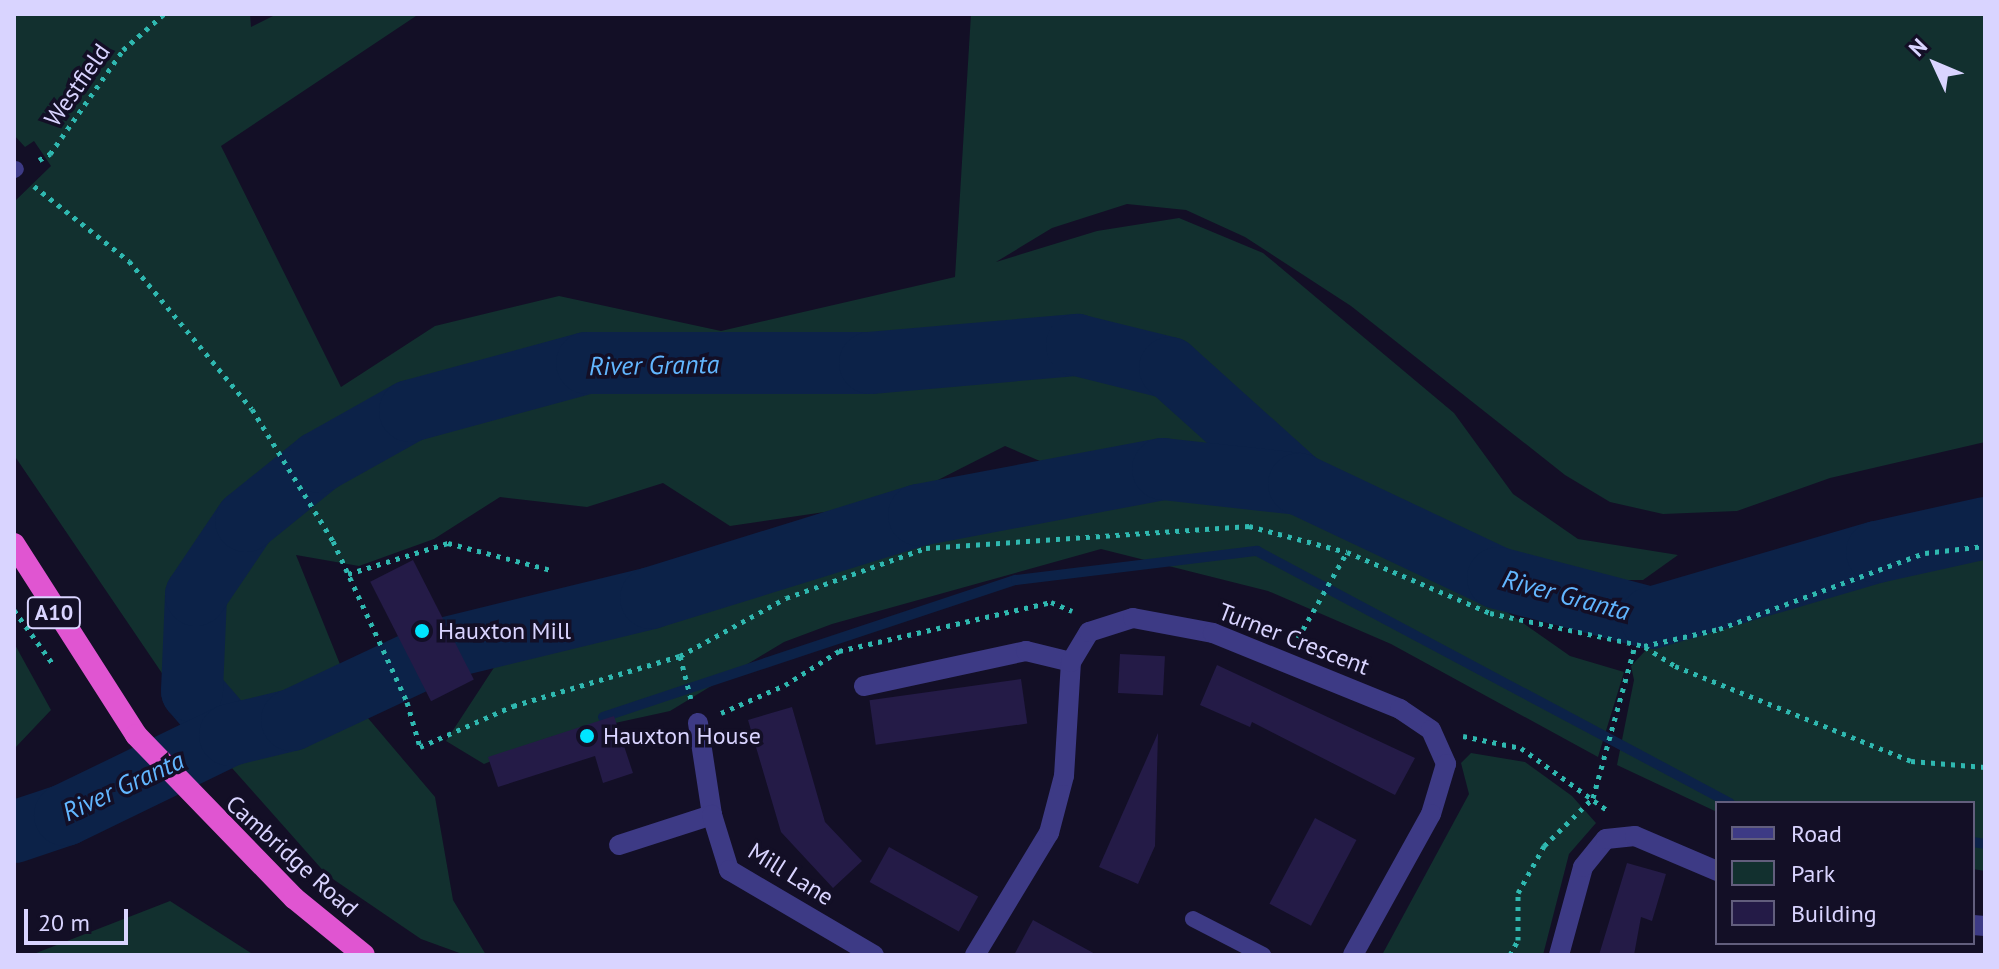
<!DOCTYPE html>
<html>
<head>
<meta charset="utf-8">
<style>
	body { margin:0 }
	#map { position:relative; width:1999px; height:969px; overflow:hidden; background:#130f26; font-family:"PT Sans",sans-serif }
	div>[style] { position:absolute }
	.green>* { inset:0; background:#12302f }
	.stream>* { height:10px; margin:-5px; padding:0 5px; transform-origin:5px; border-radius:5px; background:#0c2248 }
	.river>* { height:62px; margin:-31px; padding:0 31px; transform-origin:31px; border-radius:31px; background:#0c2248 }
	.building>* { inset:0; background:#241b47; transform-origin:0 0 }
	.path>* { height:5px; margin-top:-2.5px; transform-origin:0; background:repeating-linear-gradient(90deg,#2fb8b0 0 4px,transparent 0 10px) }
	.service>* { height:16px; margin:-8px; padding:0 8px; transform-origin:8px; border-radius:8px; background:#3d3a85 }
	.minor>* { height:20px; margin:-10px; padding:0 10px; transform-origin:10px; border-radius:10px; background:#3d3a85 }
	.trunk>* { height:22px; margin:-11px; padding:0 11px; transform-origin:11px; border-radius:11px; background:#e055d1 }
	.dots>* { width:22px; height:22px; translate:-50% -50%; box-sizing:border-box; border:4px solid #130f26; border-radius:50% }
	span { translate:-50% -50%; white-space:nowrap; text-align:center; line-height:1.15; -webkit-text-stroke:7px #130f26; paint-order:stroke }
	.shield-label span { padding:2px 6px; background:#130f26; border:2px solid; border-radius:6px; -webkit-text-stroke-width:0 }
	.shield-label { font-size:22px; color:#d9d4ff; font-weight:700 }
	.street-label { font-size:24px; color:#d9d4ff }
	.poi-label { font-size:24px; color:#d9d4ff }
	.left { translate:0 -50%; text-align:left }
	.water-label { font-size:26px; color:#62b6ff; font-style:italic }
	.frame { position:absolute; inset:0; border:16px solid #d9d4ff; pointer-events:none }
	.legend { position:absolute; left:1715px; top:801px; width:260px; height:144px; box-sizing:border-box; background:#130f26; border:2px solid #625e7d; margin:0; padding:10px 14px; list-style:none; font-size:24px; color:#d9d4ff }
	.legend li { display:flex; align-items:center; gap:16px; height:40px }
	.legend b { width:40px; border:2px solid #625e7d }
	.north { position:absolute; left:1895px; top:24px; width:80px; height:80px; -webkit-text-stroke:6px #130f26; paint-order:stroke; rotate:314deg; font-size:22px; font-weight:700; line-height:32px; text-align:center; color:#d9d4ff }
	.north::after { content:''; display:block; margin:auto; width:28px; height:36px; background:#d9d4ff; clip-path:polygon(50% 0,100% 100%,50% 72%,0 100%) }
	.scale { position:absolute; left:24px; top:909px; width:104px; height:36px; box-sizing:border-box; border:4px solid #d9d4ff; border-top:0; padding-left:10px; font-size:24px; line-height:28px; white-space:nowrap; color:#d9d4ff; -webkit-text-stroke:6px #130f26; paint-order:stroke }
</style>
</head>
<body>
<div id="map">
	<div class="green">
		<i style="clip-path:polygon(14px 14px,250px 14px,251px 27px,277px 14px,419px 14px,221px 146px,341px 387px,435px 326px,559px 296px,721px 331px,955px 277px,971px 14px,1985px 14px,1985px 442px,1830px 478px,1737px 511px,1663px 514px,1610px 502px,1565px 475px,1351px 306px,1245px 237px,1186px 210px,1127px 204px,1052px 228px,996px 262px,1097px 231px,1179px 218px,1263px 253px,1454px 413px,1513px 494px,1578px 539px,1678px 555px,1643px 580px,1533px 580px,1490px 600px,1570px 656px,1624px 672px,1598px 757px,1391px 644px,1268px 591px,1101px 549px,832px 624px,784px 642px,670px 711px,551px 737px,484px 764px,446px 741px,495px 666px,507px 606px,612px 611px,683px 558px,879px 546px,1023px 512px,1068px 473px,1005px 446px,930px 484px,845px 509px,730px 526px,663px 483px,587px 507px,500px 497px,434px 539px,359px 566px,296px 555px,356px 704px,435px 797px,453px 900px,486px 955px,465px 955px,421px 939px,327px 875px,208px 741px,14px 455px,14px 202px,51px 166px,34px 141px,25px 147px,14px 135px)"></i>
		<i style="clip-path:polygon(1985px 541px,1985px 871px,1973px 869px,1973px 803px,1717px 803px,1717px 812px,1617px 765px,1634px 680px,1631px 666px,1674px 620px,1930px 547px)"></i>
		<i style="clip-path:polygon(14px 643px,51px 710px,14px 749px)"></i>
		<i style="clip-path:polygon(1471px 753px,1525px 762px,1572px 796px,1596px 823px,1569px 854px,1543px 955px,1382px 955px,1469px 794px,1461px 763px)"></i>
		<i style="clip-path:polygon(170px 901px,254px 955px,31px 955px)"></i>
	</div>
	<div class="stream">
		<i style="left:603px;top:717px;width:435px;rotate:-18.4deg"></i>
		<i style="left:1016px;top:580px;width:243px;rotate:-6.9deg"></i>
		<i style="left:1257px;top:551px;width:536px;rotate:28.05deg"></i>
		<i style="left:1973px;top:842px;width:12px;rotate:9deg"></i>
	</div>
	<div class="river">
		<i style="left:230px;top:735px;width:58px;rotate:-130.8deg"></i>
		<i style="left:192px;top:691px;width:96px;rotate:-87.6deg"></i>
		<i style="left:196px;top:595px;width:89px;rotate:-56deg"></i>
		<i style="left:246px;top:521px;width:94px;rotate:-38.9deg"></i>
		<i style="left:319px;top:462px;width:104px;rotate:-29.3deg"></i>
		<i style="left:410px;top:411px;width:183px;rotate:-15.2deg"></i>
		<i style="left:587px;top:363px;width:283px"></i>
		<i style="left:870px;top:363px;width:208px;rotate:-5deg"></i>
		<i style="left:1077px;top:345px;width:96px;rotate:13.9deg"></i>
		<i style="left:1170px;top:368px;width:173px;rotate:42deg"></i>
		<i style="left:14px;top:832px;width:54px;rotate:-18.4deg"></i>
		<i style="left:65px;top:815px;width:183px;rotate:-25.9deg"></i>
		<i style="left:230px;top:735px;width:64px;rotate:-13.6deg"></i>
		<i style="left:292px;top:720px;width:170px;rotate:-25.1deg"></i>
		<i style="left:446px;top:648px;width:211px;rotate:-13.7deg"></i>
		<i style="left:651px;top:598px;width:281px;rotate:-17.2deg"></i>
		<i style="left:919px;top:515px;width:248px;rotate:-10.7deg"></i>
		<i style="left:1163px;top:469px;width:137px;rotate:6.3deg"></i>
		<i style="left:1299px;top:484px;width:220px;rotate:25.3deg"></i>
		<i style="left:1498px;top:578px;width:158px;rotate:14.7deg"></i>
		<i style="left:1651px;top:618px;width:235px;rotate:-16.3deg"></i>
		<i style="left:1877px;top:552px;width:111px;rotate:-12.5deg"></i>
	</div>
	<div class="building">
		<i style="left:413px;top:560px;width:134px;height:48px;rotate:63deg"></i>
		<i style="left:1120px;top:654px;width:45px;height:39px;rotate:3deg"></i>
		<i style="clip-path:polygon(1217px 665px,1415px 758px,1395px 795px,1252px 722px,1250px 727px,1200px 705px)"></i>
		<i style="left:1021px;top:679px;width:45px;height:153px;rotate:82deg"></i>
		<i style="clip-path:polygon(792px 707px,825px 822px,862px 861px,833px 888px,781px 832px,748px 720px)"></i>
		<i style="clip-path:polygon(614px 716px,633px 773px,603px 783px,595px 756px,498px 787px,488px 757px)"></i>
		<i style="clip-path:polygon(1158px 733px,1155px 846px,1138px 884px,1099px 867px)"></i>
		<i style="left:1315px;top:818px;width:47px;height:97px;rotate:28deg"></i>
		<i style="left:889px;top:847px;width:102px;height:40px;rotate:29deg"></i>
		<i style="clip-path:polygon(1627px 863px,1666px 874px,1652px 921px,1641px 917px,1634px 955px,1599px 955px)"></i>
		<i style="clip-path:polygon(1033px 920px,1097px 955px,1014px 955px)"></i>
	</div>
	<div class="path">
		<i style="left:39px;top:160px;width:13px;rotate:-29deg"></i>
		<i style="left:50px;top:154px;width:127px;rotate:-54.9deg"></i>
		<i style="left:123px;top:50px;width:55px;rotate:-41.3deg"></i>
		<i style="left:34px;top:186px;width:121px;rotate:38.3deg"></i>
		<i style="left:129px;top:261px;width:192px;rotate:50.3deg"></i>
		<i style="left:252px;top:409px;width:155px;rotate:58.5deg"></i>
		<i style="left:333px;top:541px;width:177px;rotate:65.3deg"></i>
		<i style="left:407px;top:702px;width:47px;rotate:73.9deg"></i>
		<i style="left:420px;top:747px;width:102px;rotate:-23.8deg"></i>
		<i style="left:513px;top:706px;width:174px;rotate:-16.7deg"></i>
		<i style="left:680px;top:656px;width:44px;rotate:75.7deg"></i>
		<i style="left:348px;top:574px;width:105px;rotate:-17.2deg"></i>
		<i style="left:448px;top:543px;width:106px;rotate:14.7deg"></i>
		<i style="left:14px;top:610px;width:67px;rotate:54.2deg"></i>
		<i style="left:1298px;top:638px;width:99px;rotate:-60.3deg"></i>
		<i style="left:1645px;top:647px;width:36px;rotate:32deg"></i>
		<i style="left:1675px;top:666px;width:254px;rotate:21.9deg"></i>
		<i style="left:1911px;top:761px;width:74px;rotate:4.6deg"></i>
		<i style="left:680px;top:656px;width:121px;rotate:-28.7deg"></i>
		<i style="left:786px;top:598px;width:149px;rotate:-19.7deg"></i>
		<i style="left:926px;top:548px;width:324px;rotate:-3.9deg"></i>
		<i style="left:1249px;top:526px;width:101px;rotate:14.9deg"></i>
		<i style="left:1347px;top:552px;width:155px;rotate:23.1deg"></i>
		<i style="left:1490px;top:613px;width:157px;rotate:12.1deg"></i>
		<i style="left:1644px;top:646px;width:77px;rotate:-12.8deg"></i>
		<i style="left:1719px;top:629px;width:220px;rotate:-20.3deg"></i>
		<i style="left:1925px;top:553px;width:60px;rotate:-6.7deg"></i>
		<i style="left:721px;top:713px;width:70px;rotate:-23.6deg"></i>
		<i style="left:785px;top:685px;width:64px;rotate:-32.2deg"></i>
		<i style="left:839px;top:651px;width:218px;rotate:-13deg"></i>
		<i style="left:1051px;top:602px;width:23px;rotate:23deg"></i>
		<i style="left:1463px;top:736px;width:59px;rotate:11.7deg"></i>
		<i style="left:1521px;top:748px;width:106px;rotate:35.8deg"></i>
		<i style="left:1510px;top:955px;width:17px;rotate:-62deg"></i>
		<i style="left:1518px;top:940px;width:47px;rotate:-90deg"></i>
		<i style="left:1518px;top:893px;width:54px;rotate:-61deg"></i>
		<i style="left:1544px;top:846px;width:69px;rotate:-44.4deg"></i>
		<i style="left:1593px;top:798px;width:159px;rotate:-74.6deg"></i>
	</div>
	<div class="service">
		<i style="left:14px;top:170px;width:2px;rotate:-27deg"></i>
		<i style="left:1193px;top:919px;width:79px;rotate:27.2deg"></i>
	</div>
	<div class="minor">
		<i style="left:864px;top:686px;width:166px;rotate:-12.2deg"></i>
		<i style="left:1026px;top:651px;width:46px;rotate:13.7deg"></i>
		<i style="left:698px;top:723px;width:93px;rotate:81.3deg"></i>
		<i style="left:619px;top:845px;width:98px;rotate:-17.9deg"></i>
		<i style="left:712px;top:815px;width:58px;rotate:72.8deg"></i>
		<i style="left:729px;top:870px;width:168px;rotate:30.4deg"></i>
		<i style="left:1973px;top:925px;width:12px;rotate:5deg"></i>
		<i style="left:975px;top:955px;width:143px;rotate:-58.8deg"></i>
		<i style="left:1049px;top:833px;width:59px;rotate:-75.3deg"></i>
		<i style="left:1064px;top:776px;width:114px;rotate:-86.5deg"></i>
		<i style="left:1071px;top:662px;width:35px;rotate:-59deg"></i>
		<i style="left:1089px;top:632px;width:46px;rotate:-17.7deg"></i>
		<i style="left:1133px;top:618px;width:81px;rotate:10.6deg"></i>
		<i style="left:1213px;top:633px;width:202px;rotate:22.1deg"></i>
		<i style="left:1400px;top:709px;width:37px;rotate:34deg"></i>
		<i style="left:1431px;top:730px;width:37px;rotate:66deg"></i>
		<i style="left:1446px;top:764px;width:52px;rotate:106.7deg"></i>
		<i style="left:1431px;top:814px;width:161px;rotate:119deg"></i>
		<i style="left:1559px;top:955px;width:91px;rotate:-74.7deg"></i>
		<i style="left:1583px;top:867px;width:36px;rotate:-51deg"></i>
		<i style="left:1606px;top:839px;width:29px;rotate:-6deg"></i>
		<i style="left:1635px;top:836px;width:89px;rotate:23.1deg"></i>
	</div>
	<div class="trunk">
		<i style="left:14px;top:544px;width:227px;rotate:57.4deg"></i>
		<i style="left:136px;top:735px;width:227px;rotate:45.9deg"></i>
		<i style="left:294px;top:898px;width:90px;rotate:39.2deg"></i>
	</div>
	<div class="dots">
		<i style="left:422px;top:631px;background:#00e5ff"></i>
		<i style="left:587px;top:736px;background:#00e5ff"></i>
	</div>
	<div class="shield-label">
		<span style="left:54px;top:613px">A10</span>
	</div>
	<div class="street-label">
		<span style="left:77px;top:85px;rotate:-55deg">Westfield</span>
		<span style="left:1294px;top:639px;rotate:21deg">Turner Crescent</span>
		<span style="left:292px;top:856px;rotate:42deg">Cambridge Road</span>
		<span style="left:791px;top:874px;rotate:32deg">Mill Lane</span>
	</div>
	<div class="poi-label">
		<span class="left" style="left:438px;top:631px">Hauxton Mill</span>
		<span class="left" style="left:603px;top:736px">Hauxton House</span>
	</div>
	<div class="water-label">
		<span style="left:654px;top:365px;rotate:-1deg">River Granta</span>
		<span style="left:1566px;top:595px;rotate:15deg">River Granta</span>
		<span style="left:123px;top:786px;rotate:-25deg">River Granta</span>
	</div>
	<div class="frame"></div>
	<ul class="legend">
	<li><b style="height:10px;background:#3d3a85"></b>Road</li>
	<li><b style="height:22px;background:#12302f"></b>Park</li>
	<li><b style="height:22px;background:#241b47"></b>Building</li>
	</ul>
	<div class="north">N</div>
	<div class="scale">20 m</div>
</div>
</body>
</html>
